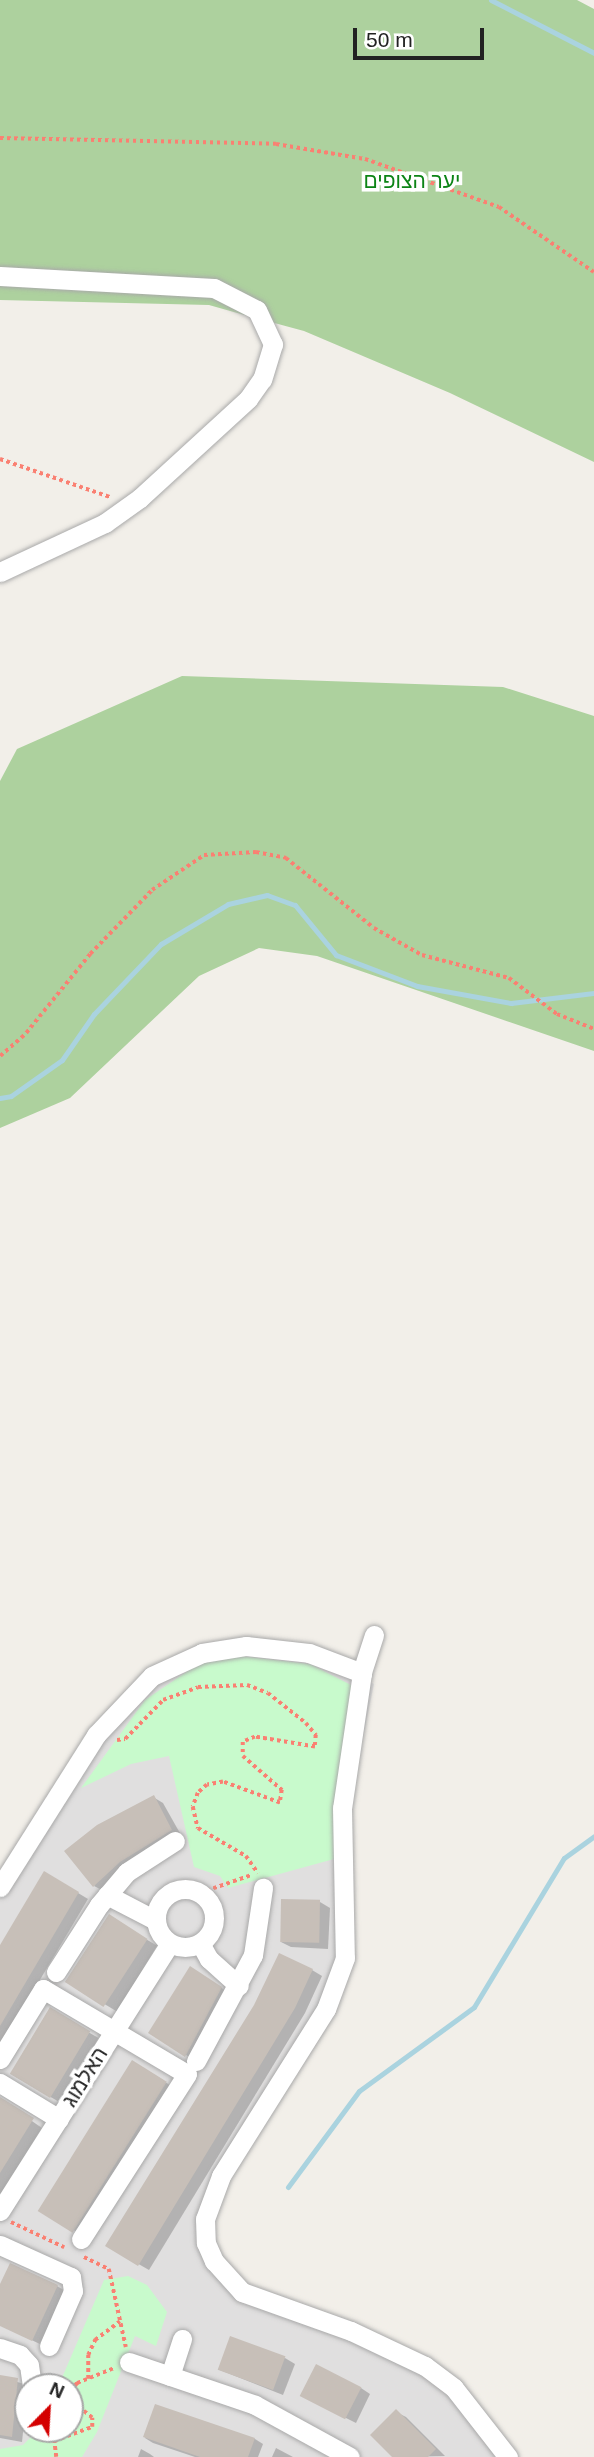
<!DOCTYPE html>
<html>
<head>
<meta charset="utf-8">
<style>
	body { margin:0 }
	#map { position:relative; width:594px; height:2457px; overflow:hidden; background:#f2efe9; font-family:Arial,"Noto Sans Hebrew",sans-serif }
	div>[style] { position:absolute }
	.residential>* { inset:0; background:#e0dfdf }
	.forest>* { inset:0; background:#add19e }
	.park>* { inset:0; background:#c8facc }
	.shadow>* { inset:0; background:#0003; transform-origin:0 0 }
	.stream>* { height:5px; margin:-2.5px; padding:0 2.5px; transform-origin:2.5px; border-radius:2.5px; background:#aad3df }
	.building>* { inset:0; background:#c7bfb8; transform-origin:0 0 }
	.path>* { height:3.5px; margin-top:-1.75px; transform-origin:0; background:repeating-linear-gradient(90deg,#fa8072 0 3.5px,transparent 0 7px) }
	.roads { filter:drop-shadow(0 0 2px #a9a9a9) drop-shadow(0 0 2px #a9a9a9) }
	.minor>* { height:19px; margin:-9.5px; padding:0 9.5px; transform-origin:9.5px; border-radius:9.5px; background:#fff }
	.minor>.ring { margin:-9.5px; padding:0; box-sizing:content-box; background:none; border:19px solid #fff; border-radius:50% }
	span { translate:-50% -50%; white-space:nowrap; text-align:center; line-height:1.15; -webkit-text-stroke:7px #fff; paint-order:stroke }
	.park-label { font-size:21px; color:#0c8416 }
	.street-label { font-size:21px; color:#222 }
	.north { position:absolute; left:14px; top:2373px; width:70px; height:70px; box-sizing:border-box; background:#fff; border:2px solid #a7a7a7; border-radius:50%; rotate:24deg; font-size:19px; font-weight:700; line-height:28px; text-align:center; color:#222 }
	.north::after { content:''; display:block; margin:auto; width:24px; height:32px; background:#d40000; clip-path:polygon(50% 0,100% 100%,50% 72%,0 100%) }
	.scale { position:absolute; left:353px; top:28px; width:131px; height:32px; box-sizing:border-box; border:4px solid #222; border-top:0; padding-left:9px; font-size:21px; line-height:24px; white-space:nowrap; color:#222; -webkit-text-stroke:5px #fff; paint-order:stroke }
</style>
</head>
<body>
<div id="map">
	<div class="residential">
		<i style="clip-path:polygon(evenodd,246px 1649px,342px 1668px,374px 1684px,350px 1801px,350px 1956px,204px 2200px,225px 2284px,389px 2353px,451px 2392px,502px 2457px,0 2457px,0 1893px,99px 1737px,154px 1678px,246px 1649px,28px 2387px,70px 2387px,70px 2429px,28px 2429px,28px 2387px)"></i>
	</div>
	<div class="forest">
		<i style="clip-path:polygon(0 0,577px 0,594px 9px,594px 462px,450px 393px,304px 331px,248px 316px,209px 305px,0 300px)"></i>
		<i style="clip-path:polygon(182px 676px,503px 687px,594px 716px,594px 1051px,317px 956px,259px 948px,199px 976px,70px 1098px,0 1128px,0 781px,17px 749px)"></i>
	</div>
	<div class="park">
		<i style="clip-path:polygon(233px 1655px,310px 1664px,353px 1686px,334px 1859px,228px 1888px,220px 1876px,194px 1867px,169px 1756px,131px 1764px,81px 1788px,145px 1700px,201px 1662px)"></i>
		<i style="clip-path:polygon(128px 2276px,147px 2285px,167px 2312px,156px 2346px,135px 2336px,97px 2432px,82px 2457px,0 2457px,0 2449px,23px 2445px,39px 2429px,70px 2429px,70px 2387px,58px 2387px,104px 2280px)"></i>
	</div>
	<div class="shadow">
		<i style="clip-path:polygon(153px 1797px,163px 1803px,181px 1835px,104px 1891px,94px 1886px)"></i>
		<i style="clip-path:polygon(45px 1873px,88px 1899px,0 2047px,0 1949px)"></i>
		<i style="clip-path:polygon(320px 1902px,330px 1908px,328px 1949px,291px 1947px,281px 1942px)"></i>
		<i style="left:109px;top:1917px;width:56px;height:77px;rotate:31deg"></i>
		<i style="clip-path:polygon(312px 1970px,322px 1976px,305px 2013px,149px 2270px,107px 2246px)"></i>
		<i style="clip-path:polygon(200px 1974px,231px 1994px,195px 2061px,186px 2055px)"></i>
		<i style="left:50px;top:2010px;width:56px;height:75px;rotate:30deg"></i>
		<i style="left:133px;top:2062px;width:51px;height:174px;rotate:32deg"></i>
		<i style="clip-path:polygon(0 2099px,42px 2128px,1px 2193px,0 2193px)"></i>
		<i style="clip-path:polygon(57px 2286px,67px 2292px,42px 2345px,0 2325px,0 2288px)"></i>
		<i style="clip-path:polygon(285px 2358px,295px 2364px,283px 2395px,220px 2370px)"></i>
		<i style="clip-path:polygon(0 2377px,28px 2385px,22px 2442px,0 2438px)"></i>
		<i style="clip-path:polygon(361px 2388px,370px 2394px,356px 2423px,312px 2401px)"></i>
		<i style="clip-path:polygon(156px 2406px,255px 2439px,263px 2444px,258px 2457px,195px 2457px,153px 2443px,145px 2438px)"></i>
		<i style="clip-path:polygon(396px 2412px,406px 2417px,445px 2456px,395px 2457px)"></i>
		<i style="clip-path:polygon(276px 2448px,293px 2457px,272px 2457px)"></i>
		<i style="clip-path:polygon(141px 2449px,150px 2454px,154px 2457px,138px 2457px)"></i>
	</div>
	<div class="stream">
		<i style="left:491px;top:0;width:116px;rotate:27.2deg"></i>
		<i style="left:0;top:1098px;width:11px;rotate:-10deg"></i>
		<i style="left:11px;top:1096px;width:62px;rotate:-35.2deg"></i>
		<i style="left:62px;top:1060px;width:56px;rotate:-55.2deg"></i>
		<i style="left:94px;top:1014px;width:97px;rotate:-46.3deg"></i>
		<i style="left:161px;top:944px;width:78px;rotate:-30.8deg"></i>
		<i style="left:228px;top:904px;width:40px;rotate:-13deg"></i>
		<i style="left:267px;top:895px;width:30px;rotate:20deg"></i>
		<i style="left:295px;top:905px;width:65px;rotate:50.6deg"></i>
		<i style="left:336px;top:955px;width:87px;rotate:20.9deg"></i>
		<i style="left:417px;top:986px;width:96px;rotate:10.3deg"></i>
		<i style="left:511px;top:1003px;width:84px;rotate:-6.9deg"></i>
		<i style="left:288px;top:2187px;width:119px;rotate:-53.5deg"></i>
		<i style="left:359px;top:2091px;width:142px;rotate:-36.1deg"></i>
		<i style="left:474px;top:2007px;width:174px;rotate:-58.9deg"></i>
		<i style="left:564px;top:1858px;width:37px;rotate:-36deg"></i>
	</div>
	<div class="building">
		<i style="clip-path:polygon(154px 1795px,172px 1830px,120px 1862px,93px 1887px,64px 1851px,97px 1825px)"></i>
		<i style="clip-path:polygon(44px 1871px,79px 1892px,0 2026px,0 1945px)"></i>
		<i style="left:281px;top:1899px;width:39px;height:43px;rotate:1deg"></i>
		<i style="left:109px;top:1914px;width:46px;height:81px;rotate:33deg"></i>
		<i style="clip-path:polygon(279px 1953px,313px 1969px,295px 2008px,138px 2266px,105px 2246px,254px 2005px)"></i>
		<i style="clip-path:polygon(190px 1966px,222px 1987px,185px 2057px,148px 2033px)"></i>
		<i style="left:50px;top:2007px;width:47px;height:78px;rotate:31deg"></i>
		<i style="left:132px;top:2060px;width:41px;height:178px;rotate:32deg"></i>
		<i style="clip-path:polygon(0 2097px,34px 2118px,0 2173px)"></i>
		<i style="clip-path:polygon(10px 2263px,58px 2285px,32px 2341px,0 2326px,0 2284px)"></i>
		<i style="left:230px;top:2336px;width:59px;height:36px;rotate:20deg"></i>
		<i style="left:316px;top:2364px;width:51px;height:36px;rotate:27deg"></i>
		<i style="clip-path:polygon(0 2375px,18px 2378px,12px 2437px,0 2435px)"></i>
		<i style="clip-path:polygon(155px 2404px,255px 2438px,248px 2457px,200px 2457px,143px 2437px)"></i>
		<i style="clip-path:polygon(396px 2409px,436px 2449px,428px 2457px,392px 2457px,370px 2435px)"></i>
	</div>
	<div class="path">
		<i style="left:0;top:138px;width:276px;rotate:1.2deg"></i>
		<i style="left:276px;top:144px;width:90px;rotate:9.6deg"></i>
		<i style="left:365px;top:159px;width:142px;rotate:19.7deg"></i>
		<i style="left:499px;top:207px;width:115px;rotate:34.4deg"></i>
		<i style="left:0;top:459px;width:116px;rotate:19.1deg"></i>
		<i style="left:0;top:1056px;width:35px;rotate:-41deg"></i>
		<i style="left:26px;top:1033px;width:102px;rotate:-51deg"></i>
		<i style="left:90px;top:954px;width:89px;rotate:-45.9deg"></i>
		<i style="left:152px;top:890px;width:63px;rotate:-33.9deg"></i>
		<i style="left:204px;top:855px;width:52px;rotate:-3.3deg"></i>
		<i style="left:256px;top:852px;width:31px;rotate:11deg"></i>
		<i style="left:286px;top:858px;width:112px;rotate:38.5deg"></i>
		<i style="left:374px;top:928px;width:55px;rotate:29.4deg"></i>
		<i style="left:422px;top:955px;width:90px;rotate:14.8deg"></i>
		<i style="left:509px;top:978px;width:60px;rotate:36.9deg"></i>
		<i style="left:557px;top:1014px;width:40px;rotate:22deg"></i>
		<i style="left:117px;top:1740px;width:8px;rotate:-7deg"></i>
		<i style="left:125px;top:1739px;width:54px;rotate:-45.7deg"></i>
		<i style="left:163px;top:1700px;width:37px;rotate:-20deg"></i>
		<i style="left:198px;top:1687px;width:49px;rotate:-2.3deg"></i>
		<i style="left:247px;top:1685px;width:22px;rotate:21deg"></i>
		<i style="left:268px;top:1693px;width:48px;rotate:38.3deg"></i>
		<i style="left:306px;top:1723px;width:16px;rotate:50deg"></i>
		<i style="left:316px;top:1735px;width:12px;rotate:95deg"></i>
		<i style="left:315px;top:1747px;width:61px;rotate:-170.5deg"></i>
		<i style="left:255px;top:1737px;width:13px;rotate:157deg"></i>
		<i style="left:243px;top:1742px;width:14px;rotate:90deg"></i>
		<i style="left:243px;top:1756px;width:52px;rotate:41.1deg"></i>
		<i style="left:282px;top:1790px;width:13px;rotate:99deg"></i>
		<i style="left:280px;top:1803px;width:61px;rotate:-159.8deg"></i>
		<i style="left:223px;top:1782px;width:16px;rotate:169deg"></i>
		<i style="left:207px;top:1785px;width:12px;rotate:138deg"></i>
		<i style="left:198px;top:1793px;width:15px;rotate:110deg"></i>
		<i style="left:193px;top:1807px;width:22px;rotate:77deg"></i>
		<i style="left:198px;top:1828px;width:56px;rotate:30.3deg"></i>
		<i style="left:246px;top:1856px;width:21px;rotate:55deg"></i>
		<i style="left:200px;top:1893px;width:54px;rotate:-19.4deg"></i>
		<i style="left:11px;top:2222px;width:59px;rotate:25.3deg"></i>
		<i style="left:84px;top:2257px;width:28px;rotate:26deg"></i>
		<i style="left:109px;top:2269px;width:80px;rotate:77.7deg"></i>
		<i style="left:88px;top:2379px;width:24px;rotate:-90deg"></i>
		<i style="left:88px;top:2355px;width:17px;rotate:-65deg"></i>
		<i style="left:95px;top:2340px;width:31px;rotate:-37deg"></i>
		<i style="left:70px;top:2391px;width:11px;rotate:-49deg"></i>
		<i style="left:77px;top:2383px;width:40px;rotate:-22deg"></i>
		<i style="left:56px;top:2457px;width:16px;rotate:-97deg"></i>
		<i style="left:54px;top:2441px;width:40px;rotate:-20.2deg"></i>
		<i style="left:92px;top:2427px;width:9px;rotate:-90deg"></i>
		<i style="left:92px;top:2418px;width:28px;rotate:-141deg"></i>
	</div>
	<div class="roads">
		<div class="minor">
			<i style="left:0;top:276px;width:214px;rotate:3.2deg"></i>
			<i style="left:214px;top:288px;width:48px;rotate:27.1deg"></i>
			<i style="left:257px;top:310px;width:38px;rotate:65deg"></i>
			<i style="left:273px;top:344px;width:37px;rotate:107deg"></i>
			<i style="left:262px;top:379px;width:24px;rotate:125deg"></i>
			<i style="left:248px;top:399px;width:147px;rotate:137.5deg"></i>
			<i style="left:140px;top:498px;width:43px;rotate:144.5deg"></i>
			<i style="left:105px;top:523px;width:116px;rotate:155deg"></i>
			<i style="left:374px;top:1635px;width:40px;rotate:108deg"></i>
			<i style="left:362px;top:1673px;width:136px;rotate:98.4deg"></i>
			<i style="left:342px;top:1808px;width:150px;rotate:88.9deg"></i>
			<i style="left:345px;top:1958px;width:54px;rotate:110.4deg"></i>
			<i style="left:326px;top:2009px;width:197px;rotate:122.2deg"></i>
			<i style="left:221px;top:2176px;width:46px;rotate:110.4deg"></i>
			<i style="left:205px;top:2219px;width:24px;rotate:88deg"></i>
			<i style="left:206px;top:2243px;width:20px;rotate:66deg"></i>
			<i style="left:214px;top:2261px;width:42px;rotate:47.9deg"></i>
			<i style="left:242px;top:2292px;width:116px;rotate:19.7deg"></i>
			<i style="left:351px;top:2331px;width:82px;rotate:25.3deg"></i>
			<i style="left:425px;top:2366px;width:36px;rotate:37deg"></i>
			<i style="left:454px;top:2388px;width:88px;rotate:52deg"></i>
			<i style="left:0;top:1887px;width:180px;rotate:-57.7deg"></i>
			<i style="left:96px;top:1735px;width:81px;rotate:-46.5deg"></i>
			<i style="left:152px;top:1676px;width:55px;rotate:-24.7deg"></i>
			<i style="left:202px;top:1653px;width:45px;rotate:-9deg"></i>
			<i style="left:246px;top:1646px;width:63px;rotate:6.3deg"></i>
			<i style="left:309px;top:1653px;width:57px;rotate:20.7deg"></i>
			<i class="ring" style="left:156px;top:1889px;width:39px;height:39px"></i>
			<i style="left:107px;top:1895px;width:54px;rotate:27.5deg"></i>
			<i style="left:200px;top:1943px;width:18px;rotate:61deg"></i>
			<i style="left:209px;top:1959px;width:40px;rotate:42deg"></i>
			<i style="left:56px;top:1972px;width:80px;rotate:-57.3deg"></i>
			<i style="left:99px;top:1905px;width:43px;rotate:-49.7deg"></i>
			<i style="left:127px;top:1872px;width:57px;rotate:-32.9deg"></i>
			<i style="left:0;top:2059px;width:82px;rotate:-58.4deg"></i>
			<i style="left:43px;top:1989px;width:167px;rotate:30.6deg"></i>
			<i style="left:187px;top:2074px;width:196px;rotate:122.7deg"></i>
			<i style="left:196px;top:2061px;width:120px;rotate:-61.7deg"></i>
			<i style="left:253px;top:1955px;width:68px;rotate:-81.5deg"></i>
			<i style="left:0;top:2083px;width:69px;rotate:31.4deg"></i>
			<i style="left:0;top:2211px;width:317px;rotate:-57.6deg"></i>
			<i style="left:0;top:2245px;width:78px;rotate:24.3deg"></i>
			<i style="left:71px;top:2277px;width:14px;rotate:82deg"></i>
			<i style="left:73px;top:2291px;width:60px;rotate:113.6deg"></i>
			<i style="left:0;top:2348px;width:21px;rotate:19deg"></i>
			<i style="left:20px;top:2355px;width:13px;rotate:48deg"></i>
			<i style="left:29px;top:2365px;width:22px;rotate:82deg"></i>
			<i style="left:129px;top:2362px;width:133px;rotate:18.8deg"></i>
			<i style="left:255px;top:2405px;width:108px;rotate:28.7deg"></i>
			<i style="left:170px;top:2376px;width:39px;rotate:-72deg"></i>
		</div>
	</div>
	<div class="park-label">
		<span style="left:412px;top:181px">יער הצופים</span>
	</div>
	<div class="street-label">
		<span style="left:85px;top:2077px;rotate:-58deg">האלמוג</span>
	</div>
	<div class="north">N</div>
	<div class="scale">50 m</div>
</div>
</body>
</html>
